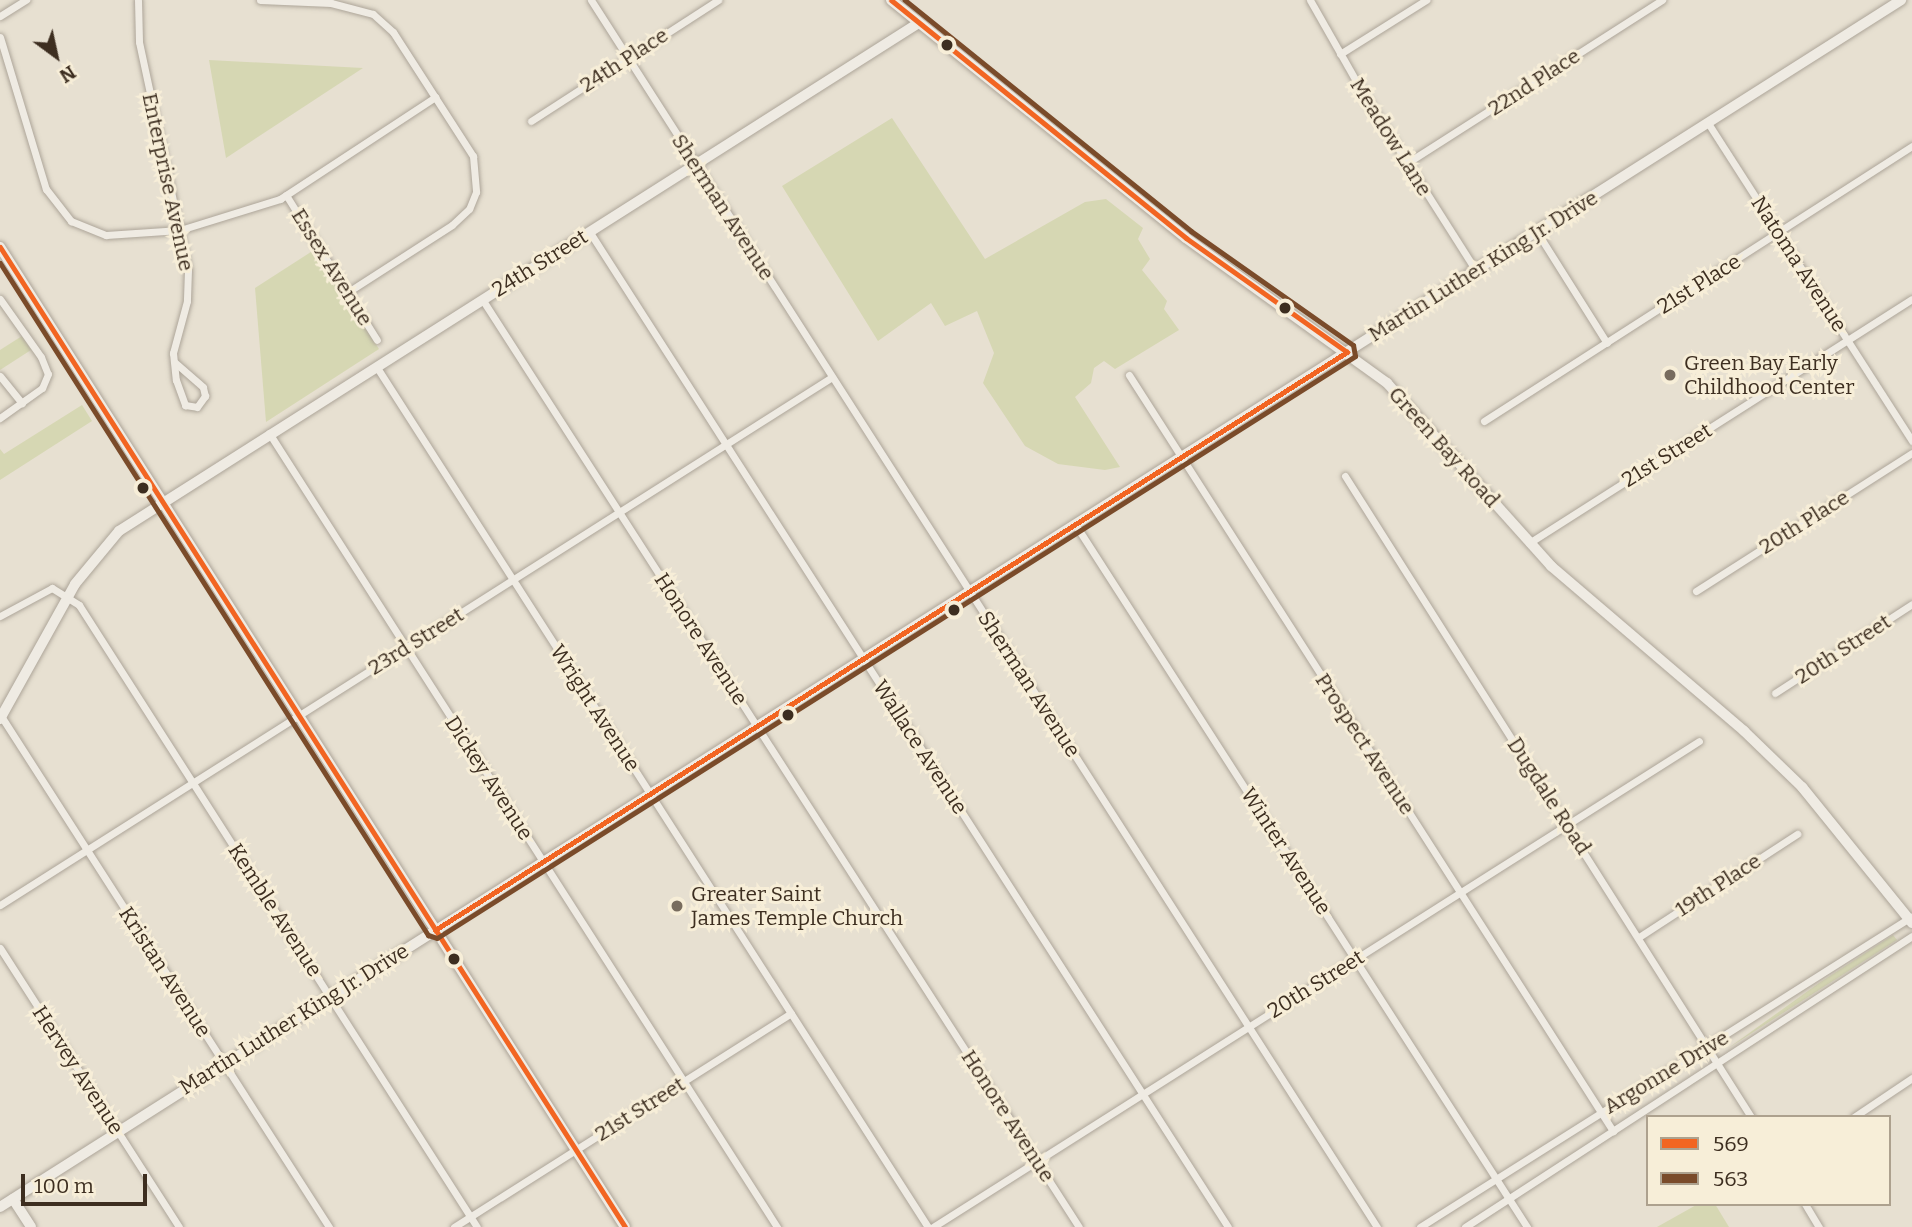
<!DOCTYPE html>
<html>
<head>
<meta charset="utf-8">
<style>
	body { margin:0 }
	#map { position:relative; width:1912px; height:1227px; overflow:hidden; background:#e7e0d1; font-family:Bitter,serif }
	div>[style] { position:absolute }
	.green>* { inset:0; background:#d6d7b3 }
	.roads { filter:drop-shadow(0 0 2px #ada599) drop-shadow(0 0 2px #ada599) }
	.street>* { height:7px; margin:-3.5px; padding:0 3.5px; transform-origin:3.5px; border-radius:3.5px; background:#efebe3 }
	.secondary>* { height:10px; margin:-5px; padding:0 5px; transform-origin:5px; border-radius:5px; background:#efebe3 }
	.bus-1>* { height:5px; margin:-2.5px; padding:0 2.5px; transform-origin:2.5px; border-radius:2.5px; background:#f26522 }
	.bus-2>* { height:5px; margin:-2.5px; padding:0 2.5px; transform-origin:2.5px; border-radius:2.5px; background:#7a4b2a }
	.dots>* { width:19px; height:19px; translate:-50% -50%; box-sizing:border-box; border:4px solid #f7eed8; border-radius:50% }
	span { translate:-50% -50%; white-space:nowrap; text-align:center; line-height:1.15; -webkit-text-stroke:6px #f7eed8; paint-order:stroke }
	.street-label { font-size:21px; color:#3d2e20 }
	.poi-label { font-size:21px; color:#3d2e20 }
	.left { translate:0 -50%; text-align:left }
	.legend { position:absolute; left:1646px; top:1115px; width:245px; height:91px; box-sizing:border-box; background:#f7eed8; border:2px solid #ada18e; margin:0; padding:9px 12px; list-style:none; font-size:21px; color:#3d2e20 }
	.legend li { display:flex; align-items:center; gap:14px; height:35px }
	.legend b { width:35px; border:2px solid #ada18e }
	.north { position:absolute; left:21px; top:21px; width:70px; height:70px; -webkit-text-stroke:5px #f7eed8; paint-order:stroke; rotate:147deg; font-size:19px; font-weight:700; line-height:28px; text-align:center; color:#3d2e20 }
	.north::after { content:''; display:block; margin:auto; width:24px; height:32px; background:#3d2e20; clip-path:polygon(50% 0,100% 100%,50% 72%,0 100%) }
	.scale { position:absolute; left:21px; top:1174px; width:126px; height:32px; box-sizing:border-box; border:4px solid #3d2e20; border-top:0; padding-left:9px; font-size:21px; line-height:24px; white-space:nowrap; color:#3d2e20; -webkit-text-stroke:5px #f7eed8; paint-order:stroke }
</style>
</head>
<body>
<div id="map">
	<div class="green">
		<i style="clip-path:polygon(209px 60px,363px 68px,226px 158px)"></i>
		<i style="clip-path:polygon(892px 118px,985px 259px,1085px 202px,1106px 199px,1143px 228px,1138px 239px,1150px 259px,1142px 270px,1167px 301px,1164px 309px,1179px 330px,1115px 369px,1104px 361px,1094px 368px,1091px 383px,1075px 397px,1120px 467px,1105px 470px,1058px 464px,1025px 446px,983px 383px,994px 353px,977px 311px,945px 326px,931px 303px,878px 341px,782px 186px)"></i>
		<i style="clip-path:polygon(314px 250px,379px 349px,266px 422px,255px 288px)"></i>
		<i style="clip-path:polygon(22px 336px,31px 350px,0 370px,0 350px)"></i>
		<i style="clip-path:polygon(82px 405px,92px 421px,0 480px,0 449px,4px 454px)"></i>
		<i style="clip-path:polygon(1893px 935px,1897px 940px,1727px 1049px,1819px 983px)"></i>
		<i style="clip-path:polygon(1698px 1204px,1715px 1204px,1729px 1227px,1657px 1227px)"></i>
	</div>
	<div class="roads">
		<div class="street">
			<i style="left:138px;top:0;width:42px;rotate:88.6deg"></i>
			<i style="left:139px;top:42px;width:233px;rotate:77.9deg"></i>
			<i style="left:188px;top:270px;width:31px;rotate:92deg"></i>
			<i style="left:187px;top:301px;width:54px;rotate:105.1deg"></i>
			<i style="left:173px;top:353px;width:27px;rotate:84deg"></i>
			<i style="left:176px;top:380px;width:27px;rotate:70deg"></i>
			<i style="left:185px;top:405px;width:12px;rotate:9deg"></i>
			<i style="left:197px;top:407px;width:14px;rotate:-54deg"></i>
			<i style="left:205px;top:396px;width:9px;rotate:-103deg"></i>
			<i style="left:203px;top:387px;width:37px;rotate:-139deg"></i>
			<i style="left:260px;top:0;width:71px;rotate:2.4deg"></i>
			<i style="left:331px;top:3px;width:43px;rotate:14.7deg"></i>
			<i style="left:373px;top:14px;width:27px;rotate:42deg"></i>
			<i style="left:393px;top:32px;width:148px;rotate:57.2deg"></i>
			<i style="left:473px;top:156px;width:36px;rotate:85deg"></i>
			<i style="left:476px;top:192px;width:18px;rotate:112deg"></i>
			<i style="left:469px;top:209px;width:23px;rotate:137deg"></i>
			<i style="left:452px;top:225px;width:124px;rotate:147.2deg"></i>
			<i style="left:591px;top:0;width:1457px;rotate:57.36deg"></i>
			<i style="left:1310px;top:0;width:101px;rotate:60.4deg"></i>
			<i style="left:1360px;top:88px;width:217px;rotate:57.6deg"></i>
			<i style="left:0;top:16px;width:31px;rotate:-32deg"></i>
			<i style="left:0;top:37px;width:159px;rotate:73.2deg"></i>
			<i style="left:46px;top:189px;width:41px;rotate:52deg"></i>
			<i style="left:71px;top:221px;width:38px;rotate:22deg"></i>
			<i style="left:106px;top:235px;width:74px;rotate:-3.9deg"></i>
			<i style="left:180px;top:230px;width:105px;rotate:-17.2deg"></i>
			<i style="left:280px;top:199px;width:186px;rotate:-33.3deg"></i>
			<i style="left:1340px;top:54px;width:102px;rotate:-32.1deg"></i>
			<i style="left:531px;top:121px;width:223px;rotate:-32.9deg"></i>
			<i style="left:1708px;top:123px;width:378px;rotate:57.3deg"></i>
			<i style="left:1407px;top:163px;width:303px;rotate:-32.6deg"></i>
			<i style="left:286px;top:195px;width:171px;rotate:57.9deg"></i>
			<i style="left:589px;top:231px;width:1183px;rotate:57.32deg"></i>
			<i style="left:1537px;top:232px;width:131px;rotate:57.8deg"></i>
			<i style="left:0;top:299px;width:71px;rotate:54.7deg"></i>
			<i style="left:41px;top:357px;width:18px;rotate:68deg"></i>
			<i style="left:48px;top:374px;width:15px;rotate:113deg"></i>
			<i style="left:42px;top:388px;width:52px;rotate:144.5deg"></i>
			<i style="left:482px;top:299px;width:1103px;rotate:57.25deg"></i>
			<i style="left:376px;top:366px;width:1023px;rotate:57.34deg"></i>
			<i style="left:1129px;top:375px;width:898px;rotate:57.37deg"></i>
			<i style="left:0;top:376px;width:35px;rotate:51deg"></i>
			<i style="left:1484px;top:421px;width:509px;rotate:-32.72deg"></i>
			<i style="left:269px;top:433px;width:943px;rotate:57.39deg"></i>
			<i style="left:1345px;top:476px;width:759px;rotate:57.65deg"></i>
			<i style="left:1075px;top:524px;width:836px;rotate:57.26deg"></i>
			<i style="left:1529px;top:543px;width:454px;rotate:-32.5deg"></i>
			<i style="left:1696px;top:591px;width:256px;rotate:-32.6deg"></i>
			<i style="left:0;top:616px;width:59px;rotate:-28.3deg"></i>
			<i style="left:52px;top:588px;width:32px;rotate:32deg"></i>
			<i style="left:79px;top:605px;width:738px;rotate:57.39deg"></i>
			<i style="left:1775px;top:693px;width:163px;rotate:-33deg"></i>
			<i style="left:1px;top:716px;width:607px;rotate:57.3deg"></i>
			<i style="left:0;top:905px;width:985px;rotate:-32.4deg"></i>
			<i style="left:1639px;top:937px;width:189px;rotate:-33.1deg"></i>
			<i style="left:0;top:948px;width:331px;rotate:57.3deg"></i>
			<i style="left:1854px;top:1117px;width:70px;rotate:-33.9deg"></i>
			<i style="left:1805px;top:1204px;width:27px;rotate:59deg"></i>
			<i style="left:454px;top:1227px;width:399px;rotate:-32.4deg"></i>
			<i style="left:933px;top:1227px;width:907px;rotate:-32.39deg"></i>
			<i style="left:1420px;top:1227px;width:581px;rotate:-32.27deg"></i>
			<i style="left:1465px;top:1227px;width:533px;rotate:-33.06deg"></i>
		</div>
		<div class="secondary">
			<i style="left:891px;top:0;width:379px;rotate:38.9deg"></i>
			<i style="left:1186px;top:238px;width:248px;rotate:35.8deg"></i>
			<i style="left:1387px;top:383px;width:246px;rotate:48.1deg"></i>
			<i style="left:1551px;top:566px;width:254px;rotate:40.5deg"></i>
			<i style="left:1744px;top:731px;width:81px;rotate:44deg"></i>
			<i style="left:1802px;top:787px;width:175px;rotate:51deg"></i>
			<i style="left:0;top:247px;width:1162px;rotate:57.47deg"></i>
			<i style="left:0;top:719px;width:154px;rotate:-60.9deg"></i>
			<i style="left:75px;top:584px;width:69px;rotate:-50.3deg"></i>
			<i style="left:119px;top:531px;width:945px;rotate:-32.43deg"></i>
			<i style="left:13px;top:1199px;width:33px;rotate:57deg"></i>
			<i style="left:0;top:1207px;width:2252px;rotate:-32.41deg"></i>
		</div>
	</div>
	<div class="bus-1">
		<i style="left:0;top:247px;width:1162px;rotate:57.47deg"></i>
		<i style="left:435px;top:930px;width:1080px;rotate:-32.37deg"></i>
		<i style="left:1347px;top:352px;width:197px;rotate:-144.7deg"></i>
		<i style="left:1186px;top:238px;width:379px;rotate:-141.1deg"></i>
	</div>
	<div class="bus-2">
		<i style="left:0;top:263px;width:797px;rotate:57.51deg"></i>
		<i style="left:428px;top:935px;width:9px;rotate:18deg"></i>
		<i style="left:437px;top:938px;width:1087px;rotate:-32.37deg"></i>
		<i style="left:1355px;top:356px;width:11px;rotate:-100deg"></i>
		<i style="left:1353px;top:345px;width:198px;rotate:-144.9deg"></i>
		<i style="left:1191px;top:231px;width:368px;rotate:-141.1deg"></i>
	</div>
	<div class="dots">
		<i style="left:947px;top:45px;background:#3d2e20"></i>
		<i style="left:1285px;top:308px;background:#3d2e20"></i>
		<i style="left:1670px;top:375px;background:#786c5e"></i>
		<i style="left:143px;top:488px;background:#3d2e20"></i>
		<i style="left:954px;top:610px;background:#3d2e20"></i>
		<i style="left:788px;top:715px;background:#3d2e20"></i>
		<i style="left:677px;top:906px;background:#786c5e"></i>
		<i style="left:454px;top:959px;background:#3d2e20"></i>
	</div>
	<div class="street-label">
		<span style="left:624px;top:60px;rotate:-33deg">24th Place</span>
		<span style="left:1534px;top:82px;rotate:-33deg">22nd Place</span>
		<span style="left:1391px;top:137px;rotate:58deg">Meadow Lane</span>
		<span style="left:168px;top:182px;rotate:78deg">Enterprise Avenue</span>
		<span style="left:723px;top:207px;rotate:57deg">Sherman Avenue</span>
		<span style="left:540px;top:263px;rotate:-32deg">24th Street</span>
		<span style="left:1799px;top:264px;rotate:57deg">Natoma Avenue</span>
		<span style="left:1483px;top:266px;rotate:-32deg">Martin Luther King Jr. Drive</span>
		<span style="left:332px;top:267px;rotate:58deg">Essex Avenue</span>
		<span style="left:1699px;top:284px;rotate:-32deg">21st Place</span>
		<span style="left:1444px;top:447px;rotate:48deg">Green Bay Road</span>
		<span style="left:1667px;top:455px;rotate:-32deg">21st Street</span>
		<span style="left:1804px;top:522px;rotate:-32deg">20th Place</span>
		<span style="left:701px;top:639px;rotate:57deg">Honore Avenue</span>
		<span style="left:416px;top:641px;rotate:-32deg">23rd Street</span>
		<span style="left:1843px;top:649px;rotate:-33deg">20th Street</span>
		<span style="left:1029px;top:684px;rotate:57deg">Sherman Avenue</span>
		<span style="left:595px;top:708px;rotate:57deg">Wright Avenue</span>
		<span style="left:1365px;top:744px;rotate:57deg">Prospect Avenue</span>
		<span style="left:920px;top:747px;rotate:57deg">Wallace Avenue</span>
		<span style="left:489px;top:778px;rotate:57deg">Dickey Avenue</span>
		<span style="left:1549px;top:796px;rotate:57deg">Dugdale Road</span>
		<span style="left:1286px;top:851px;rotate:57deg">Winter Avenue</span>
		<span style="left:1718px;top:885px;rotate:-33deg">19th Place</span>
		<span style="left:275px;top:910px;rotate:57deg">Kemble Avenue</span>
		<span style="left:165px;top:972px;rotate:57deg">Kristan Avenue</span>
		<span style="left:1316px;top:984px;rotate:-32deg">20th Street</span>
		<span style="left:294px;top:1019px;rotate:-32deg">Martin Luther King Jr. Drive</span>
		<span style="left:78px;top:1070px;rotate:57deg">Hervey Avenue</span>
		<span style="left:1666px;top:1072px;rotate:-31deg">Argonne Drive</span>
		<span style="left:640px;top:1109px;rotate:-32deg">21st Street</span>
		<span style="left:1008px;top:1116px;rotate:57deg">Honore Avenue</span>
	</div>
	<div class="poi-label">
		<span class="left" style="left:1684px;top:375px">Green Bay Early<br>Childhood Center</span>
		<span class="left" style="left:691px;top:906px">Greater Saint<br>James Temple Church</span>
	</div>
	<ul class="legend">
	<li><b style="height:9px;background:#f26522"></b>569</li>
	<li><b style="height:9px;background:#7a4b2a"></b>563</li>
	</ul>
	<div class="north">N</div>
	<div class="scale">100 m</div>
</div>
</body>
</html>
